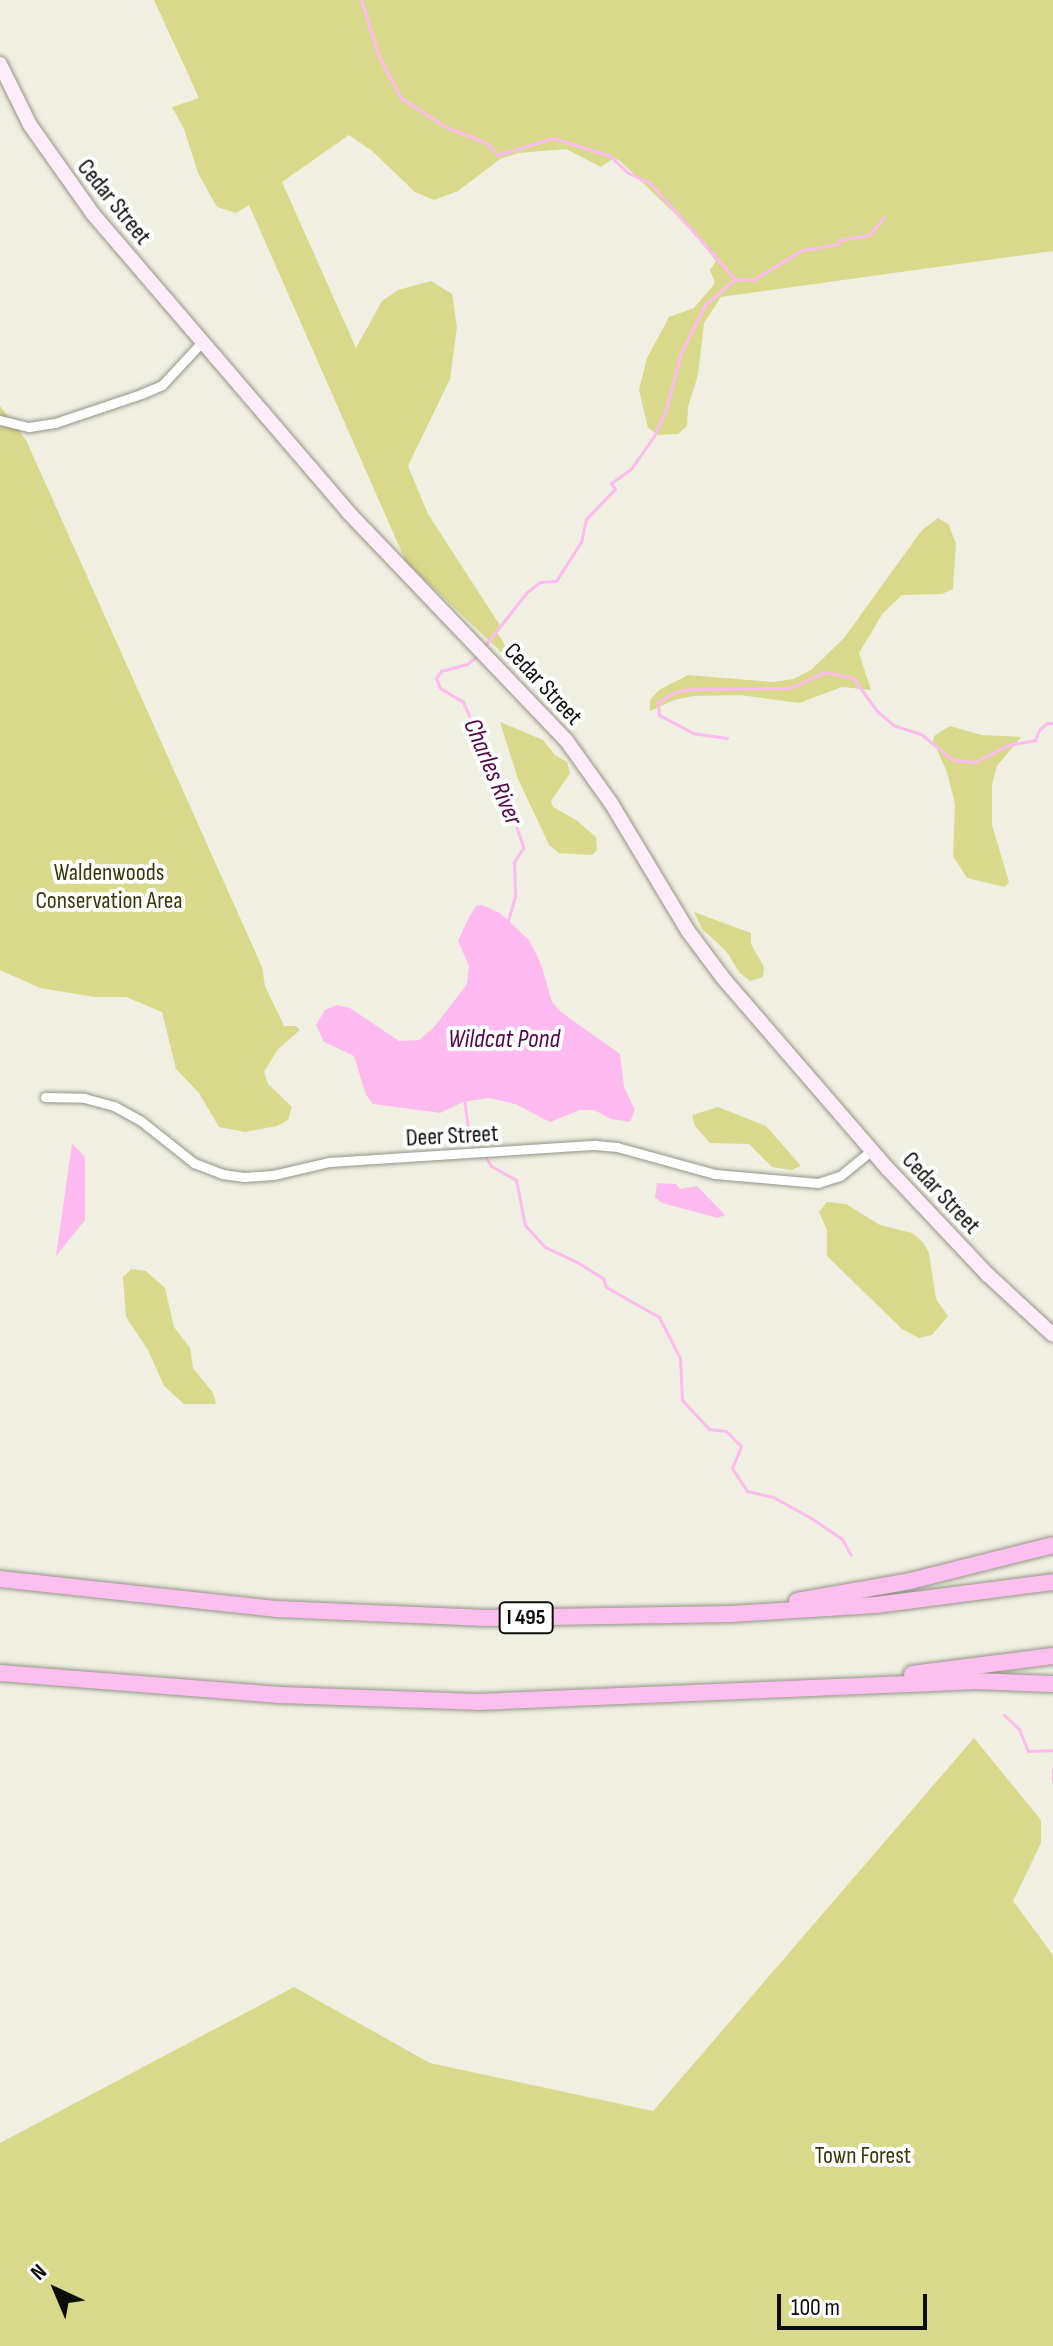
<!DOCTYPE html>
<html>
<head>
<meta charset="utf-8">
<style>
	body { margin:0 }
	#map { position:relative; width:1053px; height:2346px; overflow:hidden; background:#eff0e1; font-family:"Sofia Sans Condensed",sans-serif }
	div>[style] { position:absolute }
	.green>* { inset:0; background:#d9d98b }
	.water>* { inset:0; background:#ffbbf0 }
	.stream>* { height:3px; margin:-1.5px; padding:0 1.5px; transform-origin:1.5px; border-radius:1.5px; background:#ffbbf0 }
	.roads { filter:drop-shadow(0 0 2px #949487) drop-shadow(0 0 2px #949487) }
	.street>* { height:9px; margin:-4.5px; padding:0 4.5px; transform-origin:4.5px; border-radius:4.5px; background:#fff }
	.secondary>* { height:14px; margin:-7px; padding:0 7px; transform-origin:7px; border-radius:7px; background:#feecfa }
	.highway>* { height:16px; margin:-8px; padding:0 8px; transform-origin:8px; border-radius:8px; background:#fcbfef }
	span { translate:-50% -50%; white-space:nowrap; text-align:center; line-height:1.15; -webkit-text-stroke:8px #fff; paint-order:stroke }
	.shield-label span { padding:2px 6px; background:#fff; border:2px solid; border-radius:6px; -webkit-text-stroke-width:0 }
	.shield-label { font-size:22px; color:#0c0c08; font-weight:700 }
	.street-label { font-size:24px; color:#0c0c08 }
	.park-label { font-size:24px; color:#39380b }
	.water-label { font-size:26px; color:#510748; font-style:italic }
	.north { position:absolute; left:16px; top:2250px; width:80px; height:80px; -webkit-text-stroke:6px #fff; paint-order:stroke; rotate:316deg; font-size:22px; font-weight:700; line-height:32px; text-align:center; color:#0c0c08 }
	.north::after { content:''; display:block; margin:auto; width:28px; height:36px; background:#0c0c08; clip-path:polygon(50% 0,100% 100%,50% 72%,0 100%) }
	.scale { position:absolute; left:777px; top:2294px; width:150px; height:36px; box-sizing:border-box; border:4px solid #0c0c08; border-top:0; padding-left:10px; font-size:24px; line-height:28px; white-space:nowrap; color:#0c0c08; -webkit-text-stroke:6px #fff; paint-order:stroke }
</style>
</head>
<body>
<div id="map">
	<div class="green">
		<i style="clip-path:polygon(154px 0,1053px 0,1053px 251px,721px 297px,704px 323px,698px 375px,688px 407px,687px 426px,678px 434px,658px 435px,648px 428px,639px 390px,647px 358px,669px 317px,694px 308px,711px 288px,715px 283px,710px 270px,716px 261px,695px 233px,620px 161px,614px 158px,601px 167px,566px 149px,519px 153px,500px 159px,458px 191px,434px 200px,415px 192px,372px 151px,349px 135px,282px 182px,356px 348px,382px 301px,398px 290px,431px 281px,452px 294px,457px 327px,450px 379px,408px 466px,428px 514px,501px 627px,497px 632px,521px 671px,406px 562px,249px 205px,236px 213px,217px 207px,198px 173px,184px 129px,172px 107px,199px 98px)"></i>
		<i style="clip-path:polygon(0 406px,26px 440px,262px 967px,265px 986px,284px 1026px,296px 1026px,300px 1030px,278px 1049px,264px 1072px,268px 1084px,292px 1107px,288px 1120px,277px 1126px,245px 1132px,219px 1127px,199px 1093px,176px 1069px,162px 1012px,126px 997px,95px 997px,40px 988px,0 970px)"></i>
		<i style="clip-path:polygon(938px 518px,948px 524px,956px 543px,953px 589px,942px 594px,902px 595px,883px 613px,859px 653px,871px 690px,842px 687px,799px 703px,740px 695px,694px 696px,674px 700px,650px 711px,650px 700px,659px 690px,688px 675px,773px 682px,793px 679px,811px 670px,844px 638px,922px 530px)"></i>
		<i style="clip-path:polygon(500px 722px,543px 740px,555px 755px,567px 762px,570px 773px,551px 801px,553px 807px,576px 820px,596px 837px,597px 850px,592px 855px,559px 853px,549px 845px,518px 779px)"></i>
		<i style="clip-path:polygon(950px 726px,981px 735px,1021px 737px,997px 766px,992px 785px,992px 825px,1009px 882px,1005px 887px,967px 878px,953px 856px,955px 804px,947px 772px,933px 741px,934px 736px)"></i>
		<i style="clip-path:polygon(694px 912px,751px 933px,751px 944px,764px 967px,763px 977px,750px 981px,740px 973px,726px 951px,702px 929px)"></i>
		<i style="clip-path:polygon(718px 1107px,766px 1126px,801px 1166px,791px 1170px,772px 1167px,749px 1144px,710px 1143px,695px 1126px,692px 1115px)"></i>
		<i style="clip-path:polygon(827px 1202px,846px 1204px,880px 1225px,912px 1233px,923px 1242px,929px 1253px,936px 1299px,948px 1316px,932px 1335px,919px 1338px,902px 1329px,827px 1256px,827px 1230px,819px 1212px)"></i>
		<i style="clip-path:polygon(131px 1269px,146px 1271px,165px 1288px,174px 1327px,190px 1348px,193px 1368px,213px 1393px,216px 1404px,184px 1404px,164px 1386px,148px 1350px,126px 1317px,123px 1277px)"></i>
		<i style="clip-path:polygon(974px 1738px,1041px 1820px,1041px 1843px,1013px 1901px,1053px 1955px,1053px 2346px,0 2346px,0 2143px,294px 1987px,430px 2063px,653px 2111px)"></i>
	</div>
	<div class="water">
		<i style="clip-path:polygon(482px 905px,500px 913px,529px 940px,541px 964px,552px 1002px,561px 1012px,620px 1054px,624px 1087px,635px 1110px,630px 1122px,611px 1119px,594px 1110px,580px 1110px,550px 1122px,515px 1104px,489px 1098px,463px 1102px,440px 1113px,373px 1104px,366px 1095px,354px 1056px,324px 1042px,316px 1025px,325px 1010px,337px 1005px,350px 1008px,399px 1041px,419px 1040px,434px 1027px,467px 984px,469px 966px,458px 941px,469px 917px,476px 906px)"></i>
		<i style="clip-path:polygon(72px 1143px,85px 1157px,85px 1220px,56px 1256px)"></i>
		<i style="clip-path:polygon(657px 1183px,676px 1184px,680px 1189px,697px 1186px,725px 1215px,718px 1218px,662px 1203px,655px 1197px)"></i>
	</div>
	<div class="stream">
		<i style="left:361px;top:0;width:60px;rotate:72.5deg"></i>
		<i style="left:379px;top:57px;width:47px;rotate:61.8deg"></i>
		<i style="left:401px;top:98px;width:54px;rotate:32.8deg"></i>
		<i style="left:446px;top:127px;width:43px;rotate:21.8deg"></i>
		<i style="left:486px;top:143px;width:17px;rotate:45deg"></i>
		<i style="left:498px;top:155px;width:58px;rotate:-17.2deg"></i>
		<i style="left:553px;top:138px;width:60px;rotate:17.5deg"></i>
		<i style="left:610px;top:156px;width:25px;rotate:43deg"></i>
		<i style="left:628px;top:173px;width:24px;rotate:24deg"></i>
		<i style="left:650px;top:183px;width:128px;rotate:48.5deg"></i>
		<i style="left:735px;top:279px;width:40px;rotate:139deg"></i>
		<i style="left:705px;top:305px;width:54px;rotate:116.6deg"></i>
		<i style="left:681px;top:353px;width:58px;rotate:105deg"></i>
		<i style="left:666px;top:409px;width:30px;rotate:114deg"></i>
		<i style="left:654px;top:436px;width:39px;rotate:125deg"></i>
		<i style="left:632px;top:468px;width:26px;rotate:144deg"></i>
		<i style="left:611px;top:483px;width:7px;rotate:56deg"></i>
		<i style="left:615px;top:489px;width:42px;rotate:134deg"></i>
		<i style="left:586px;top:519px;width:24px;rotate:102deg"></i>
		<i style="left:581px;top:542px;width:46px;rotate:122.7deg"></i>
		<i style="left:556px;top:581px;width:16px;rotate:176deg"></i>
		<i style="left:540px;top:582px;width:16px;rotate:142deg"></i>
		<i style="left:527px;top:592px;width:71px;rotate:128.2deg"></i>
		<i style="left:735px;top:279px;width:18px;rotate:3deg"></i>
		<i style="left:753px;top:280px;width:57px;rotate:-31.5deg"></i>
		<i style="left:802px;top:250px;width:36px;rotate:-9deg"></i>
		<i style="left:838px;top:244px;width:4px;rotate:-63deg"></i>
		<i style="left:840px;top:240px;width:29px;rotate:-10deg"></i>
		<i style="left:869px;top:235px;width:23px;rotate:-50deg"></i>
		<i style="left:479px;top:654px;width:16px;rotate:140deg"></i>
		<i style="left:467px;top:664px;width:27px;rotate:165deg"></i>
		<i style="left:441px;top:671px;width:9px;rotate:126deg"></i>
		<i style="left:436px;top:678px;width:11px;rotate:68deg"></i>
		<i style="left:440px;top:688px;width:27px;rotate:31deg"></i>
		<i style="left:463px;top:702px;width:118px;rotate:66deg"></i>
		<i style="left:511px;top:810px;width:40px;rotate:72deg"></i>
		<i style="left:523px;top:848px;width:17px;rotate:123deg"></i>
		<i style="left:514px;top:862px;width:34px;rotate:88deg"></i>
		<i style="left:515px;top:896px;width:26px;rotate:106deg"></i>
		<i style="left:727px;top:738px;width:34px;rotate:-172deg"></i>
		<i style="left:693px;top:733px;width:38px;rotate:-152deg"></i>
		<i style="left:659px;top:715px;width:13px;rotate:-94deg"></i>
		<i style="left:658px;top:702px;width:20px;rotate:-30deg"></i>
		<i style="left:675px;top:692px;width:15px;rotate:-11deg"></i>
		<i style="left:690px;top:689px;width:100px;rotate:-0.6deg"></i>
		<i style="left:790px;top:688px;width:38px;rotate:-25deg"></i>
		<i style="left:825px;top:672px;width:29px;rotate:12deg"></i>
		<i style="left:853px;top:678px;width:39px;rotate:54deg"></i>
		<i style="left:876px;top:710px;width:23px;rotate:41deg"></i>
		<i style="left:893px;top:725px;width:29px;rotate:18deg"></i>
		<i style="left:921px;top:734px;width:41px;rotate:39.1deg"></i>
		<i style="left:953px;top:760px;width:22px;rotate:5deg"></i>
		<i style="left:975px;top:762px;width:37px;rotate:-27deg"></i>
		<i style="left:1008px;top:745px;width:27px;rotate:-10deg"></i>
		<i style="left:1035px;top:740px;width:11px;rotate:-68deg"></i>
		<i style="left:1039px;top:730px;width:11px;rotate:-41deg"></i>
		<i style="left:1047px;top:723px;width:6px"></i>
		<i style="left:464px;top:1099px;width:28px;rotate:82deg"></i>
		<i style="left:468px;top:1127px;width:45px;rotate:59.5deg"></i>
		<i style="left:491px;top:1166px;width:29px;rotate:29deg"></i>
		<i style="left:516px;top:1180px;width:46px;rotate:78.7deg"></i>
		<i style="left:525px;top:1225px;width:30px;rotate:48deg"></i>
		<i style="left:545px;top:1247px;width:35px;rotate:25deg"></i>
		<i style="left:577px;top:1262px;width:31px;rotate:32deg"></i>
		<i style="left:603px;top:1278px;width:9px;rotate:72deg"></i>
		<i style="left:606px;top:1287px;width:61px;rotate:29.5deg"></i>
		<i style="left:659px;top:1317px;width:46px;rotate:62.9deg"></i>
		<i style="left:680px;top:1358px;width:42px;rotate:87.3deg"></i>
		<i style="left:682px;top:1400px;width:40px;rotate:47deg"></i>
		<i style="left:709px;top:1429px;width:17px;rotate:7deg"></i>
		<i style="left:726px;top:1431px;width:21px;rotate:45deg"></i>
		<i style="left:741px;top:1446px;width:24px;rotate:112deg"></i>
		<i style="left:732px;top:1468px;width:27px;rotate:57deg"></i>
		<i style="left:747px;top:1491px;width:27px;rotate:13deg"></i>
		<i style="left:773px;top:1497px;width:43px;rotate:28.9deg"></i>
		<i style="left:811px;top:1518px;width:37px;rotate:34deg"></i>
		<i style="left:842px;top:1539px;width:18px;rotate:61deg"></i>
		<i style="left:1004px;top:1715px;width:21px;rotate:43deg"></i>
		<i style="left:1019px;top:1729px;width:24px;rotate:68deg"></i>
		<i style="left:1028px;top:1751px;width:25px;rotate:-2deg"></i>
		<i style="left:1053px;top:1769px;width:12px;rotate:90deg"></i>
	</div>
	<div class="roads">
		<div class="street">
			<i style="left:0;top:420px;width:30px;rotate:14deg"></i>
			<i style="left:29px;top:427px;width:26px;rotate:-9deg"></i>
			<i style="left:55px;top:423px;width:91px;rotate:-18.6deg"></i>
			<i style="left:141px;top:394px;width:23px;rotate:-23deg"></i>
			<i style="left:162px;top:385px;width:59px;rotate:-47.1deg"></i>
			<i style="left:45px;top:1097px;width:39px;rotate:1deg"></i>
			<i style="left:84px;top:1098px;width:31px;rotate:15deg"></i>
			<i style="left:114px;top:1106px;width:31px;rotate:29deg"></i>
			<i style="left:141px;top:1121px;width:68px;rotate:38.4deg"></i>
			<i style="left:194px;top:1163px;width:30px;rotate:21deg"></i>
			<i style="left:222px;top:1174px;width:22px;rotate:8deg"></i>
			<i style="left:244px;top:1177px;width:29px;rotate:-4deg"></i>
			<i style="left:273px;top:1175px;width:57px;rotate:-13.1deg"></i>
			<i style="left:329px;top:1162px;width:267px;rotate:-3.7deg"></i>
			<i style="left:595px;top:1145px;width:22px;rotate:5deg"></i>
			<i style="left:617px;top:1147px;width:102px;rotate:15.4deg"></i>
			<i style="left:715px;top:1174px;width:103px;rotate:5deg"></i>
			<i style="left:818px;top:1183px;width:23px;rotate:-18deg"></i>
			<i style="left:840px;top:1176px;width:40px;rotate:-39deg"></i>
		</div>
		<div class="secondary">
			<i style="left:0;top:64px;width:68px;rotate:63.8deg"></i>
			<i style="left:30px;top:125px;width:109px;rotate:54.7deg"></i>
			<i style="left:93px;top:214px;width:392px;rotate:49.4deg"></i>
			<i style="left:348px;top:512px;width:315px;rotate:46.3deg"></i>
			<i style="left:566px;top:740px;width:77px;rotate:54.5deg"></i>
			<i style="left:611px;top:803px;width:149px;rotate:59deg"></i>
			<i style="left:688px;top:931px;width:59px;rotate:53.3deg"></i>
			<i style="left:723px;top:978px;width:252px;rotate:49.2deg"></i>
			<i style="left:888px;top:1169px;width:146px;rotate:46.7deg"></i>
			<i style="left:988px;top:1275px;width:88px;rotate:42.7deg"></i>
		</div>
		<div class="highway">
			<i style="left:0;top:1579px;width:279px;rotate:6.2deg"></i>
			<i style="left:277px;top:1609px;width:203px;rotate:2.5deg"></i>
			<i style="left:480px;top:1618px;width:251px;rotate:-0.9deg"></i>
			<i style="left:731px;top:1614px;width:145px;rotate:-3.6deg"></i>
			<i style="left:876px;top:1605px;width:178px;rotate:-7.4deg"></i>
			<i style="left:797px;top:1601px;width:115px;rotate:-10deg"></i>
			<i style="left:910px;top:1581px;width:147px;rotate:-14.1deg"></i>
			<i style="left:0;top:1673px;width:281px;rotate:4.5deg"></i>
			<i style="left:280px;top:1695px;width:197px;rotate:2deg"></i>
			<i style="left:477px;top:1702px;width:497px;rotate:-2.4deg"></i>
			<i style="left:974px;top:1681px;width:79px;rotate:2.2deg"></i>
			<i style="left:912px;top:1674px;width:142px;rotate:-7.3deg"></i>
		</div>
	</div>
	<div class="shield-label">
		<span style="left:526px;top:1618px">I 495</span>
	</div>
	<div class="street-label">
		<span style="left:114px;top:202px;rotate:51deg">Cedar Street</span>
		<span style="left:543px;top:684px;rotate:47deg">Cedar Street</span>
		<span style="left:452px;top:1136px;rotate:-3deg">Deer Street</span>
		<span style="left:941px;top:1193px;rotate:47deg">Cedar Street</span>
	</div>
	<div class="park-label">
		<span style="left:109px;top:887px">Waldenwoods<br>Conservation Area</span>
		<span style="left:863px;top:2156px">Town Forest</span>
	</div>
	<div class="water-label">
		<span style="left:492px;top:772px;rotate:67deg">Charles River</span>
		<span style="left:504px;top:1040px">Wildcat Pond</span>
	</div>
	<div class="north">N</div>
	<div class="scale">100 m</div>
</div>
</body>
</html>
